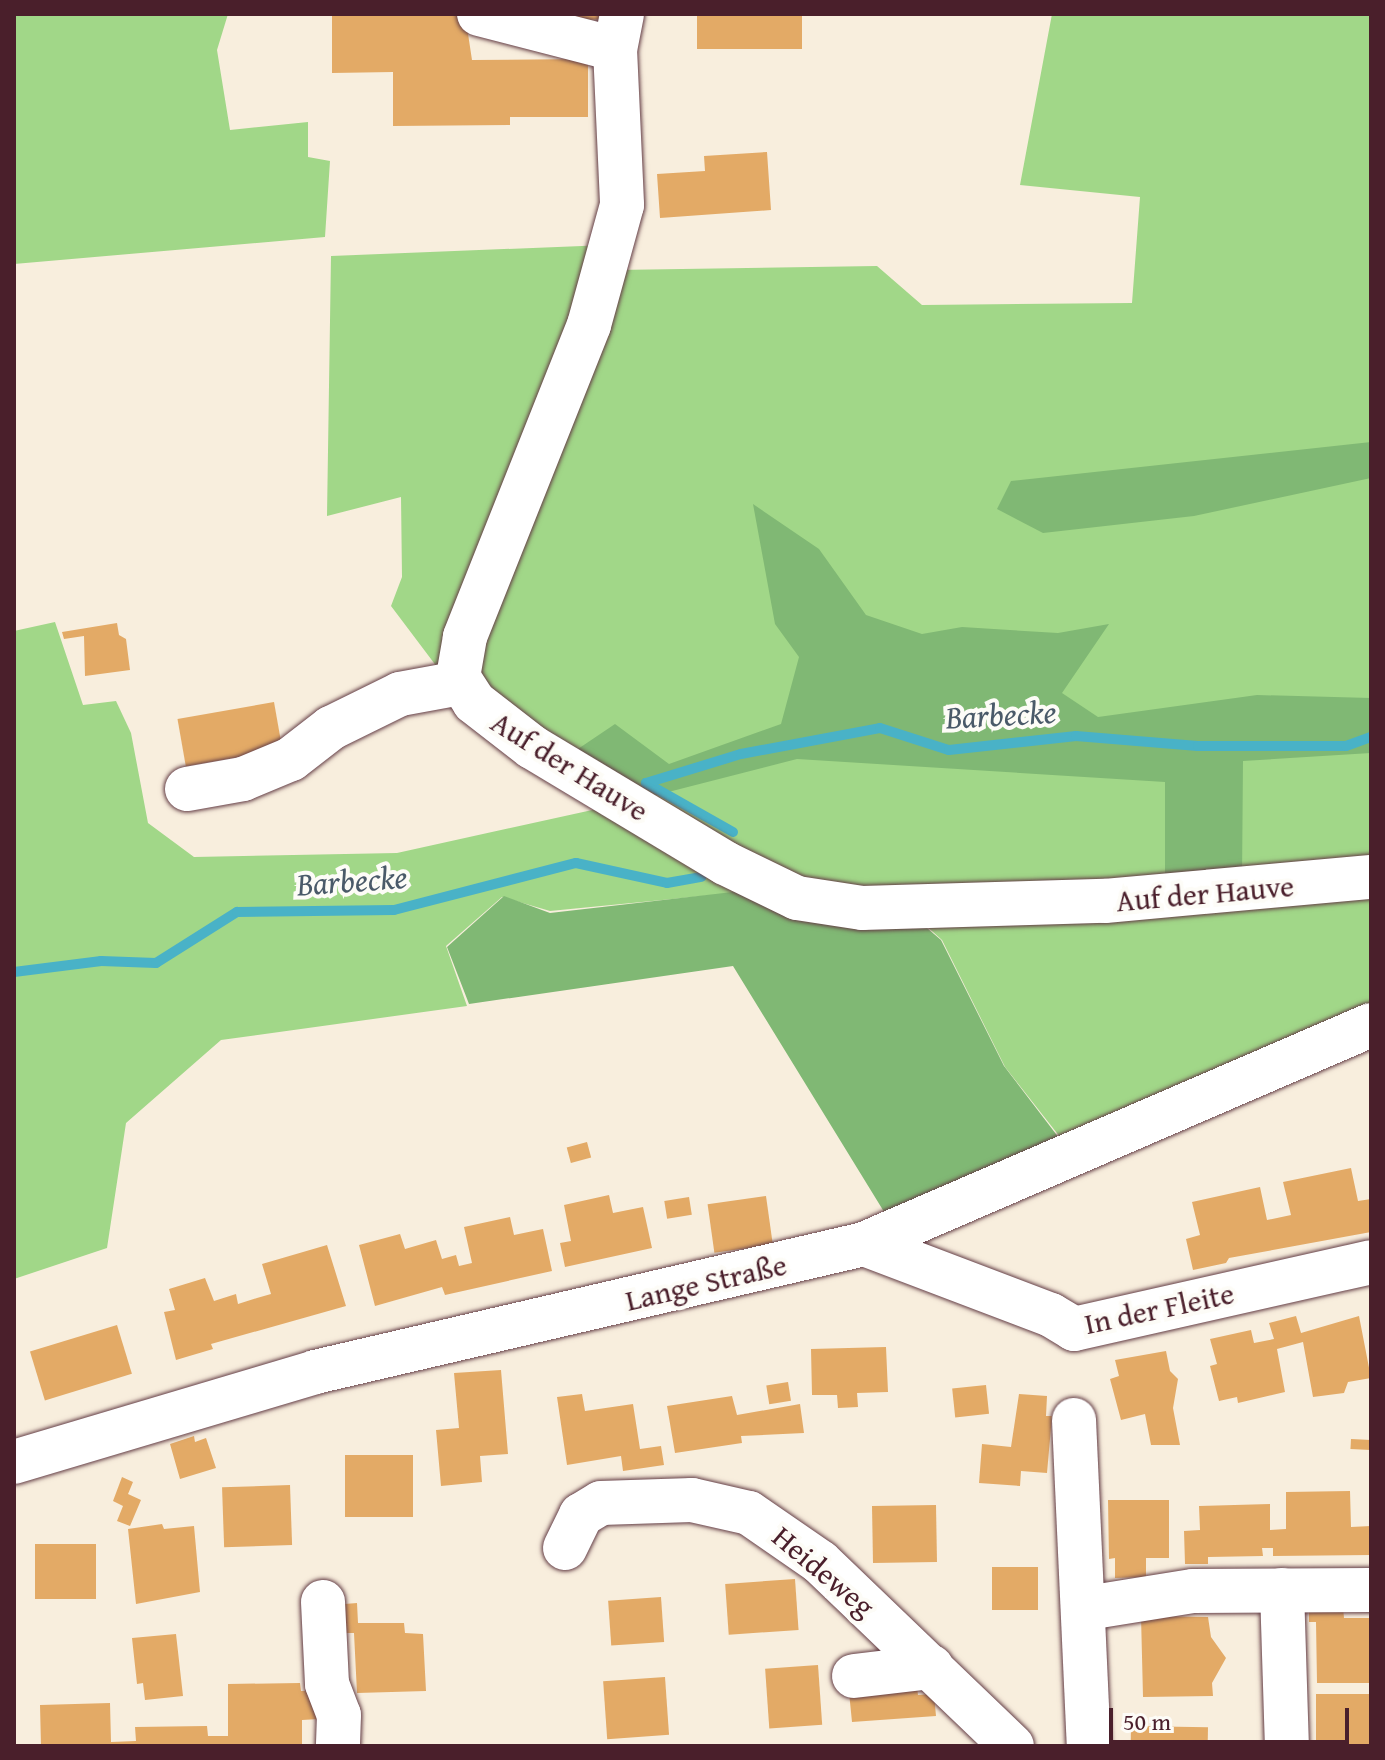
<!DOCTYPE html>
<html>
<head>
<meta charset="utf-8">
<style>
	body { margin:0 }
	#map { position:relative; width:1385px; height:1760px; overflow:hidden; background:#f8eedd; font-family:"Gentium Book Plus",serif }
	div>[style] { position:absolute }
	.green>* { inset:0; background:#a1d788 }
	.forest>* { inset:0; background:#80b874 }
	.stream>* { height:10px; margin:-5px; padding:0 5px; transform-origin:5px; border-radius:5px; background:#49b2c7 }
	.building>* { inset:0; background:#e3aa66; transform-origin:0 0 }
	.roads { filter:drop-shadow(0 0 2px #643e46) drop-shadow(0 0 2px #643e46) }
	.minor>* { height:44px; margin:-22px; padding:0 22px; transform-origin:22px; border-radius:22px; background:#fff }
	span { translate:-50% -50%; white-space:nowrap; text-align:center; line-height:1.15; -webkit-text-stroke:8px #fdfcf7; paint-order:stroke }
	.street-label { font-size:30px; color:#4a1f2b }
	.water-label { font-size:32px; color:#4a5a69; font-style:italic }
	.frame { position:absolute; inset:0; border:16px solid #4a1f2b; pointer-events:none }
	.scale { position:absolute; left:1109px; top:1708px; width:240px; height:36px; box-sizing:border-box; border:4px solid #4a1f2b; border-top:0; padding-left:10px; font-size:24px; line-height:28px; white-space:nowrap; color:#4a1f2b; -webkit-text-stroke:6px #fdfcf7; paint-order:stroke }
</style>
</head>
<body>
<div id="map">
	<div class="green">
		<i style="clip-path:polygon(14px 14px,228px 14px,217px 50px,230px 130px,308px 122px,308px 157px,330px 161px,325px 237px,14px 264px)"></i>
		<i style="clip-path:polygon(1052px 14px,1371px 14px,1371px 869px,801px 893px,485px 700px,473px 644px,616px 270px,877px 266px,922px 305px,1132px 303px,1140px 197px,1020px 185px)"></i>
		<i style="clip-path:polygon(607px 245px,437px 667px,391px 606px,402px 577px,401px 497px,327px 516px,331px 256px)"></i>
		<i style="clip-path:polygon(55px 622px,83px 705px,116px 701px,131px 733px,148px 823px,194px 857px,397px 853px,615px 805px,744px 892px,550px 911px,502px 897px,446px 946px,467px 1006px,221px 1040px,126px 1123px,107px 1248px,14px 1279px,14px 631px)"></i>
		<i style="clip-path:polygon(1371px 886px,1371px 1004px,1060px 1137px,1005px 1067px,942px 940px,914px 915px)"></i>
	</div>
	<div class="forest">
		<i style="clip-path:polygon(1371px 442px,1371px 478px,1194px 516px,1043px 533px,997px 509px,1011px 481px)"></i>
		<i style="clip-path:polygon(753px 504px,819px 549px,866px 615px,922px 634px,962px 627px,1058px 633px,1109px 624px,1062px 693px,1098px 717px,1257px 695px,1371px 698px,1371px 753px,1243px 761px,1242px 882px,1165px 889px,1165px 782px,797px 759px,637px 800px,566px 757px,615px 724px,669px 764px,781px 724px,799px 657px,775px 624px)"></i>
		<i style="clip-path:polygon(750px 890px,913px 916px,941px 940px,1004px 1066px,1059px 1138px,886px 1215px,733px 966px,469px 1004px,447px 947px,504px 896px,550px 913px)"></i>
	</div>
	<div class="stream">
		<i style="left:733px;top:832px;width:100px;rotate:-150.6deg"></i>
		<i style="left:646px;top:783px;width:99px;rotate:-17deg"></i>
		<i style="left:741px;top:754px;width:141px;rotate:-10.6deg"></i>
		<i style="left:880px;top:728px;width:72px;rotate:17.7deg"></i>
		<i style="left:949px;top:750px;width:128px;rotate:-6.3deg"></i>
		<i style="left:1076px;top:736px;width:122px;rotate:4.7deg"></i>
		<i style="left:1198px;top:746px;width:148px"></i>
		<i style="left:1346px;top:746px;width:27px;rotate:-20deg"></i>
		<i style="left:14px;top:972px;width:88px;rotate:-7.2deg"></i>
		<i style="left:101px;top:961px;width:55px;rotate:2.1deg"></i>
		<i style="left:156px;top:963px;width:96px;rotate:-32.2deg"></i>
		<i style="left:237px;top:912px;width:157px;rotate:-0.7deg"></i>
		<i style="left:394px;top:910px;width:188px;rotate:-14.5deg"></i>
		<i style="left:576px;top:863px;width:93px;rotate:12.4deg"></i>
		<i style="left:667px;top:883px;width:35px;rotate:-10deg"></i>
	</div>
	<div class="building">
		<i style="clip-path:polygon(332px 14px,465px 14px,472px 60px,588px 59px,588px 117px,510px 117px,510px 125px,393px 126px,393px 72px,332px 73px)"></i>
		<i style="clip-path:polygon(513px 14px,606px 14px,606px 19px,537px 22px)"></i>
		<i style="left:697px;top:14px;width:105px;height:35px"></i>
		<i style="clip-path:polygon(767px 152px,771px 210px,660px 218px,657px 174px,705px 171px,704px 156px)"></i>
		<i style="clip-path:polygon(117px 623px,119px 635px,126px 639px,130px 670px,85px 676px,84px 636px,64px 639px,62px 632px)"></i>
		<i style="left:274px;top:702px;width:48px;height:98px;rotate:80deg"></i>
		<i style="left:587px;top:1142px;width:16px;height:21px;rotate:75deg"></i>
		<i style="clip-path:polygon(1351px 1168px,1358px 1201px,1371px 1199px,1371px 1232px,1229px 1258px,1226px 1263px,1193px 1270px,1186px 1239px,1200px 1235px,1192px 1202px,1260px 1187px,1267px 1220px,1291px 1215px,1283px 1182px)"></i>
		<i style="clip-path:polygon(609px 1195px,613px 1213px,643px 1207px,652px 1248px,565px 1267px,560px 1243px,571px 1241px,564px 1205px)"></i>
		<i style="left:766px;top:1196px;width:49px;height:59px;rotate:82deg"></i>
		<i style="left:689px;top:1197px;width:18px;height:25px;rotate:81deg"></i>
		<i style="clip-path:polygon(510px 1217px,514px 1235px,543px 1229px,552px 1271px,445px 1295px,442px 1287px,375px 1306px,359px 1245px,400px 1234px,405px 1249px,436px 1240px,442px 1259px,456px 1255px,459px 1266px,472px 1263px,464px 1227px)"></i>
		<i style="clip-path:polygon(327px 1245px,346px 1306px,211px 1344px,213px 1349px,176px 1360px,164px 1312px,175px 1310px,169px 1289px,205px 1278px,214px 1301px,236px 1294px,238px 1304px,257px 1298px,271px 1294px,262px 1264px)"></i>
		<i style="clip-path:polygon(1296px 1316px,1301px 1333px,1359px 1316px,1371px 1378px,1348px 1382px,1344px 1393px,1313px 1397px,1303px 1342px,1277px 1349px,1285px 1392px,1238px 1403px,1237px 1397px,1219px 1401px,1210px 1366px,1217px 1364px,1210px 1339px,1251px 1330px,1254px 1343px,1274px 1339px,1269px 1323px)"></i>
		<i style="left:117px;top:1325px;width:51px;height:91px;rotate:73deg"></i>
		<i style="clip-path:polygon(886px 1347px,888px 1392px,857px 1393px,858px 1407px,838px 1408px,837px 1395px,812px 1395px,811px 1349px)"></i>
		<i style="clip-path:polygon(1166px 1351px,1170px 1371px,1178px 1379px,1173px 1408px,1180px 1445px,1151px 1445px,1145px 1414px,1121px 1420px,1110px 1379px,1119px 1376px,1115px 1360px)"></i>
		<i style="clip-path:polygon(501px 1370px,508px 1454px,480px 1456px,482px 1482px,441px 1486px,436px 1430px,459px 1428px,454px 1373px)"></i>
		<i style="left:788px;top:1382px;width:19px;height:22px;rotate:81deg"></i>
		<i style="left:986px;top:1385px;width:29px;height:34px;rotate:84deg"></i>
		<i style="clip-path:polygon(582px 1394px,585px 1411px,633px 1404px,640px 1449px,661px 1446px,664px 1465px,623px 1471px,621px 1456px,567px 1465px,557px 1397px)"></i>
		<i style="clip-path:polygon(1019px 1394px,1047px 1396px,1046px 1416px,1052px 1416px,1047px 1473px,1021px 1471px,1020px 1486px,979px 1483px,982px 1444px,1011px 1447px)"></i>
		<i style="clip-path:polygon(732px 1396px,737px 1415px,800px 1404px,804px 1433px,741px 1436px,742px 1443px,675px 1453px,667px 1406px)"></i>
		<i style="clip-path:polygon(194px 1436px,195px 1442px,206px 1438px,216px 1468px,180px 1479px,170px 1444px)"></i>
		<i style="left:1351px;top:1439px;width:20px;height:10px;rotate:3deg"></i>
		<i style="left:345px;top:1455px;width:68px;height:62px"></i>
		<i style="clip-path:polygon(122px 1477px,133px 1482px,128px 1494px,141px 1500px,130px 1526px,117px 1521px,123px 1506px,113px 1501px)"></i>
		<i style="left:290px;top:1485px;width:60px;height:68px;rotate:88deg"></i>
		<i style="clip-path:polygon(1350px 1491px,1351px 1527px,1371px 1526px,1371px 1555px,1273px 1556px,1273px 1548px,1262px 1548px,1263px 1556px,1208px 1557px,1208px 1564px,1185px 1564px,1184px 1531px,1200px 1530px,1199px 1506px,1270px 1504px,1270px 1530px,1286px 1529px,1286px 1492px)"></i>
		<i style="clip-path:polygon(1108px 1500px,1169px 1500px,1169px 1558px,1146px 1558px,1146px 1577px,1115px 1578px,1115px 1558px,1109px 1559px)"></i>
		<i style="left:936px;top:1505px;width:57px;height:64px;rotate:89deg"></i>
		<i style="clip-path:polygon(162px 1524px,164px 1529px,194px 1526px,200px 1592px,136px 1604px,128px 1529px)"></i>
		<i style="left:96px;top:1544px;width:55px;height:61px;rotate:90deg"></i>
		<i style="left:992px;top:1567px;width:46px;height:43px"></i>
		<i style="left:795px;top:1579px;width:51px;height:70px;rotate:86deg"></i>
		<i style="left:661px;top:1597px;width:45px;height:53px;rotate:86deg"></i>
		<i style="clip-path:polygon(357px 1603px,358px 1623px,404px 1623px,405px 1633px,423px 1634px,426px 1691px,357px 1693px,354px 1633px,333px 1633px,332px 1605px)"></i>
		<i style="clip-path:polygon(1309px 1607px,1343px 1607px,1344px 1618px,1371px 1618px,1371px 1683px,1317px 1683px,1316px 1622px,1309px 1622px)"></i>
		<i style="clip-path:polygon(1141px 1616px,1208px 1617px,1211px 1637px,1226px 1658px,1212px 1683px,1213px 1696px,1143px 1697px)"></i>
		<i style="clip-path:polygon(176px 1634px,183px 1696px,145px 1700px,143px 1683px,137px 1684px,132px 1638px)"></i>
		<i style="left:818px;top:1665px;width:60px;height:53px;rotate:86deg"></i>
		<i style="left:665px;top:1677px;width:58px;height:62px;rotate:86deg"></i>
		<i style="clip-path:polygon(300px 1683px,301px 1691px,319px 1691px,319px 1719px,302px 1720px,302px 1746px,41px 1746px,40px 1705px,110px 1703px,111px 1742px,136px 1741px,135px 1727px,207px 1726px,208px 1736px,228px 1736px,228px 1684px)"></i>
		<i style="clip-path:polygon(917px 1687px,918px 1695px,934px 1694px,936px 1716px,852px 1722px,849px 1692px)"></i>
		<i style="left:1371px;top:1694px;width:52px;height:55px;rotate:90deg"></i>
		<i style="left:1131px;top:1726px;width:77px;height:20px;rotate:1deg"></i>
	</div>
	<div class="roads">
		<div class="minor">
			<i style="left:479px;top:14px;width:140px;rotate:14.4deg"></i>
			<i style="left:622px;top:14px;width:36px;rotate:101deg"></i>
			<i style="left:615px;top:49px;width:156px;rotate:87.4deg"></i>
			<i style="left:622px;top:205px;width:124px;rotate:105.4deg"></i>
			<i style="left:589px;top:325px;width:336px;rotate:111.7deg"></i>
			<i style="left:465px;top:637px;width:41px;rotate:99.9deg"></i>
			<i style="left:458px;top:677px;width:30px;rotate:57deg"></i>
			<i style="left:474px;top:702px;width:73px;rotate:37.8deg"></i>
			<i style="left:532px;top:747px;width:225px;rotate:31deg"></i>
			<i style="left:725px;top:863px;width:80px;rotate:25.9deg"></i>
			<i style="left:797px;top:898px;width:66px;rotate:8.7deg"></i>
			<i style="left:862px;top:908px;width:243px;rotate:-1.7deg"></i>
			<i style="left:1105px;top:901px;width:267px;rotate:-5.2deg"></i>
			<i style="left:187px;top:789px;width:57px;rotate:-10.1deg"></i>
			<i style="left:243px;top:779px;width:52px;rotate:-22.6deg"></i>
			<i style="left:291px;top:759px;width:51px;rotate:-37.8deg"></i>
			<i style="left:331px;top:728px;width:77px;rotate:-26.2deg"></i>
			<i style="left:400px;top:694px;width:61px;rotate:-10.4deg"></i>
			<i style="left:864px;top:1244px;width:200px;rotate:20.8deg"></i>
			<i style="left:1051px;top:1315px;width:27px;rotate:31deg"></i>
			<i style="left:1074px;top:1329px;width:304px;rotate:-12.7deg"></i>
			<i style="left:1074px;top:1420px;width:326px;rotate:87.4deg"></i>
			<i style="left:14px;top:1462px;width:314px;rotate:-16.6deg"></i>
			<i style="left:315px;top:1372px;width:564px;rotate:-13.12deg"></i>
			<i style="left:864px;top:1244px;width:552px;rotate:-23.36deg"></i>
			<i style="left:565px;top:1548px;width:37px;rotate:-64deg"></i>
			<i style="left:581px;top:1515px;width:23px;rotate:-31deg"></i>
			<i style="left:601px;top:1503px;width:91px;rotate:-1.9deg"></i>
			<i style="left:692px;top:1500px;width:58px;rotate:12.8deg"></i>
			<i style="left:749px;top:1513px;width:86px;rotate:34.6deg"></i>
			<i style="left:820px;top:1562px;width:266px;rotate:43.8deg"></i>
			<i style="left:1282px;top:1590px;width:156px;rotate:88.2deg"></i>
			<i style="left:323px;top:1602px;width:82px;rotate:87.2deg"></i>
			<i style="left:327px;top:1684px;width:33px;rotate:69deg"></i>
			<i style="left:339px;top:1715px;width:31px;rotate:92deg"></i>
			<i style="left:1087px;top:1608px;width:107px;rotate:-9.1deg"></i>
			<i style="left:1193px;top:1591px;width:178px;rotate:-0.3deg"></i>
			<i style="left:854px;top:1676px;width:78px;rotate:-6.7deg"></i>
		</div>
	</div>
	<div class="street-label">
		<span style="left:570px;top:766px;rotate:32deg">Auf der Hauve</span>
		<span style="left:1205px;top:893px;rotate:-5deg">Auf der Hauve</span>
		<span style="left:706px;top:1282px;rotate:-13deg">Lange Straße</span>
		<span style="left:1159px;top:1308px;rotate:-12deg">In der Fleite</span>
		<span style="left:824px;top:1571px;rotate:40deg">Heideweg</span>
	</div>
	<div class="water-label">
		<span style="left:1001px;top:715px;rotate:-3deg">Barbecke</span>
		<span style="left:352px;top:881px;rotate:-4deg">Barbecke</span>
	</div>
	<div class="frame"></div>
	<div class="scale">50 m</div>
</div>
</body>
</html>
